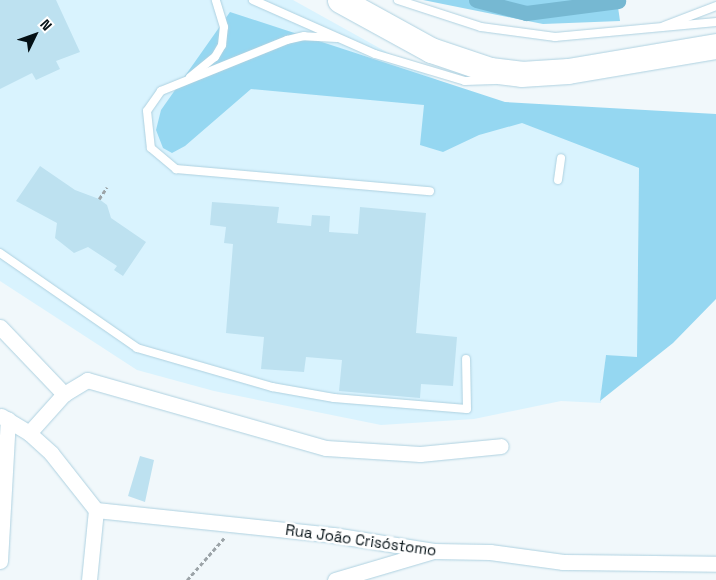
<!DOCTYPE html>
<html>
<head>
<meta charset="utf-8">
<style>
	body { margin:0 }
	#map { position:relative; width:716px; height:580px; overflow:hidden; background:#f1f8fb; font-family:"Space Grotesk",sans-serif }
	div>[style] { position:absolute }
	.built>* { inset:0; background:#d9f3fe }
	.green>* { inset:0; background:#95d7f1 }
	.canal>* { height:15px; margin:-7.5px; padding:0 7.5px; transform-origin:7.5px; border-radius:7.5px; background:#76b8d2 }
	.building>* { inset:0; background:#bde1f0 }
	.path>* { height:2.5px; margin-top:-1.25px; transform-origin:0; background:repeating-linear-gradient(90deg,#9ca4a8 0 4px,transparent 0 6.5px) }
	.roads { filter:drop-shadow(0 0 1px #aed1e0) drop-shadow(0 0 1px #aed1e0) }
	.lane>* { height:8px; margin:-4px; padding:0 4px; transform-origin:4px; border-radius:4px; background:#fff }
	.street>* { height:15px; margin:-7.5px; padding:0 7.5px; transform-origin:7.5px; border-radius:7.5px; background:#fff }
	.primary>* { height:25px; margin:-12.5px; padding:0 12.5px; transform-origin:12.5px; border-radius:12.5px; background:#fff }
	span { translate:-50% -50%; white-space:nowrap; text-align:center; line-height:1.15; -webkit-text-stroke:5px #fff; paint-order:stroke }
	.street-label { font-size:15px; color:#041015 }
	.north { position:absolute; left:10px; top:10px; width:50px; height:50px; -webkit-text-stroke:4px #fff; paint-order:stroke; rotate:48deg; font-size:14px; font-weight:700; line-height:20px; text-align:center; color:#041015 }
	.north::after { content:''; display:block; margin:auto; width:18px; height:22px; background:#041015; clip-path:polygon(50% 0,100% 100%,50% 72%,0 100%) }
</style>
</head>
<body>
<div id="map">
	<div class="built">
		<i style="clip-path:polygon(0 0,293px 0,471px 99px,639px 168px,637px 358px,606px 355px,601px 403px,561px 401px,474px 419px,381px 425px,214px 391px,137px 370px,0 281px)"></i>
	</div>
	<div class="green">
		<i style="clip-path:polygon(423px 0,617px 0,620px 21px,543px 24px)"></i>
		<i style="clip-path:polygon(230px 12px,505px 102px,716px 114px,716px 299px,673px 343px,600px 401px,606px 355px,637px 357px,639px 168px,522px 123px,479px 135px,443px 152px,420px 145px,424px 105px,251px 89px,185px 146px,172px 153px,163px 148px,156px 130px,161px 110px)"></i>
	</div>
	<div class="canal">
		<i style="left:476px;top:0;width:52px;rotate:14.6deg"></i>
		<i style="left:526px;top:13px;width:93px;rotate:-7.4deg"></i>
	</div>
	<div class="building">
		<i style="clip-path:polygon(0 0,56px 0,80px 52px,56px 61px,60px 69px,36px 80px,32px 73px,0 89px)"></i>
		<i style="clip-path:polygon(40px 166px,75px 190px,99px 199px,107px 205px,111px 218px,146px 242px,123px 276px,114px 270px,117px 266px,88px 247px,74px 253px,55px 238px,57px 223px,16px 201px)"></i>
		<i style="clip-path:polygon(212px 202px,279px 207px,277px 223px,311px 226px,312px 215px,330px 216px,329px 232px,358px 234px,360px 207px,426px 213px,416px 333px,457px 337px,453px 386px,421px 384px,420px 398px,339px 391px,342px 360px,306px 357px,304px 372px,261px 369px,264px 337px,226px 333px,233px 244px,224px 243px,226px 227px,210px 225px)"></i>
		<i style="clip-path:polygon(140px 456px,154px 460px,145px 502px,128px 496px)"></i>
	</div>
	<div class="path">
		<i style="left:99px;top:199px;width:14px;rotate:-56deg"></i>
		<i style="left:187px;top:580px;width:56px;rotate:-48.6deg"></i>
	</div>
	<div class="roads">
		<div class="lane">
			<i style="left:253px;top:0;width:133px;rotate:23.9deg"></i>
			<i style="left:375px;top:54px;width:94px;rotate:16.7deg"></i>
			<i style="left:465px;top:81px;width:30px;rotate:-2deg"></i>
			<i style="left:398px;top:0;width:87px;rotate:18deg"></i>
			<i style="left:481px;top:27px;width:75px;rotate:7.7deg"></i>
			<i style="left:555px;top:37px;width:162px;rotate:-5.3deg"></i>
			<i style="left:664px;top:26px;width:56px;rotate:-21deg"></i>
			<i style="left:337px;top:38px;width:33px;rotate:-177deg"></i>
			<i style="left:304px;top:36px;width:17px;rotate:167deg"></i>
			<i style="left:287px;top:40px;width:136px;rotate:158deg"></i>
			<i style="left:161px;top:91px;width:24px;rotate:125deg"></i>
			<i style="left:147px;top:111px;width:37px;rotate:84deg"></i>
			<i style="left:151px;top:148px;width:33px;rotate:40deg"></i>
			<i style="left:176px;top:169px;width:255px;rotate:5deg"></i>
			<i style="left:190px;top:77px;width:32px;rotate:-39deg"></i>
			<i style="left:215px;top:57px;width:14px;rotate:-60deg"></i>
			<i style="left:222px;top:45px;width:18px;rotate:-84deg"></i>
			<i style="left:224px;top:27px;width:28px;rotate:-107deg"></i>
			<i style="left:558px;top:180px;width:22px;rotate:-82deg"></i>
			<i style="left:0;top:253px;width:167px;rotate:34.7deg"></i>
			<i style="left:137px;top:348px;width:141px;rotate:16.1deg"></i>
			<i style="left:272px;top:387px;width:63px;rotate:10.1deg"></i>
			<i style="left:334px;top:398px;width:133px;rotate:4.7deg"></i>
			<i style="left:467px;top:409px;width:50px;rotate:-91.1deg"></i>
		</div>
		<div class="street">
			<i style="left:0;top:327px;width:93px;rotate:46.3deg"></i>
			<i style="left:1px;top:416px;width:33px;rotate:31deg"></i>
			<i style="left:29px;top:433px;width:30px;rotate:42deg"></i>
			<i style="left:51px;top:453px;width:73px;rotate:51.7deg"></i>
			<i style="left:29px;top:433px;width:52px;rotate:-48.1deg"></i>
			<i style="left:64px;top:394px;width:27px;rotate:-31deg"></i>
			<i style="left:87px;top:380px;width:248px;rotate:15.9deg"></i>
			<i style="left:326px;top:448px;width:94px;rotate:3.7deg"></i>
			<i style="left:420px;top:454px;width:81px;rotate:-5.6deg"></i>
			<i style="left:96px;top:510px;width:238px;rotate:6deg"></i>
			<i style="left:333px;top:535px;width:102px;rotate:9deg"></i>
			<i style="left:434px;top:551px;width:56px;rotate:1deg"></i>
			<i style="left:490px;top:552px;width:74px;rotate:7.8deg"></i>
			<i style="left:563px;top:562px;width:153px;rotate:0.7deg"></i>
			<i style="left:0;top:561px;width:142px;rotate:-86.8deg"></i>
			<i style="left:89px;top:580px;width:70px;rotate:-84.3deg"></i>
			<i style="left:335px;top:580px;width:99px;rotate:-16.4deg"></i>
		</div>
		<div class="primary">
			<i style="left:340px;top:0;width:104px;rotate:28.8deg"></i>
			<i style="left:431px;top:50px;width:62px;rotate:18.7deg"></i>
			<i style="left:490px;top:70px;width:31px;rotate:7deg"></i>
			<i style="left:521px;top:74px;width:47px;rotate:-3.7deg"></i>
			<i style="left:568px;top:71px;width:150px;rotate:-9.6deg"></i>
		</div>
	</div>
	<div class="street-label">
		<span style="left:361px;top:540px;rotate:8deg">Rua João Crisóstomo</span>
	</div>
	<div class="north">N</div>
</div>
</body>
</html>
